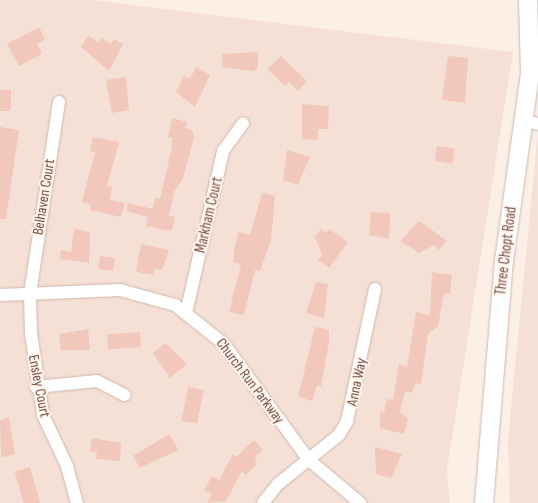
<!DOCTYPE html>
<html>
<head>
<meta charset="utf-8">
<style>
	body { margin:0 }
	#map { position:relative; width:538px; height:503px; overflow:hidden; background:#fcefe6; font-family:"Sofia Sans Condensed",sans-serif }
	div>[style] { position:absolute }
	.residential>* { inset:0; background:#f4e0d4 }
	.building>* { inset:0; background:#f2c8bd; transform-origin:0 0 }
	.roads { filter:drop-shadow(0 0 1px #d0b7ae) drop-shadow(0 0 1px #d0b7ae) }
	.minor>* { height:12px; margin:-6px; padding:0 6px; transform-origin:6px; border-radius:6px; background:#fff }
	.secondary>* { height:18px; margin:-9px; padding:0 9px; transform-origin:9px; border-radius:9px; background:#fff }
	span { translate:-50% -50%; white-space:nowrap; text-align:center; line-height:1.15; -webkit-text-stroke:4px #fff4ec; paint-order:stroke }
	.street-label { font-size:15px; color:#76524a }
</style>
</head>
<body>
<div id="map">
	<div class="residential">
		<i style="clip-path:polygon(0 0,91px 0,513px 52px,447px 470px,450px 503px,0 503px)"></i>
		<i style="clip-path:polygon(538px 131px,538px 503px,510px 503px,508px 441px)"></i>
	</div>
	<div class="building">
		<i style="clip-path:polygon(39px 27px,45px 39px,37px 44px,42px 54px,19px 66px,7px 44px)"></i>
		<i style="clip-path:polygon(88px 36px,99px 42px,101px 38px,111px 44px,114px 39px,123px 44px,109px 71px,81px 47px)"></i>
		<i style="clip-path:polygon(258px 52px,258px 68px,253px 71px,223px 67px,222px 54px)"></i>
		<i style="clip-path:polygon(281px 56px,307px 81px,298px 91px,289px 82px,285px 86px,267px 69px)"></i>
		<i style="clip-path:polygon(448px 56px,468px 58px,465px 103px,442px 100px)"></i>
		<i style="clip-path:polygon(196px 67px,210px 75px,195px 107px,176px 92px,184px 76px,190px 79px)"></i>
		<i style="clip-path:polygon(126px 77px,129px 110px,112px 113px,106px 80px)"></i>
		<i style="left:0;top:90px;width:11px;height:21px"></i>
		<i style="clip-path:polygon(302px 104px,329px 106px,328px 129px,318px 129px,318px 140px,302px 139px)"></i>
		<i style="clip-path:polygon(172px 118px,187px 122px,185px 128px,192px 130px,194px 137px,183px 179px,174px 192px,169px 216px,175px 217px,172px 230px,166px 230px,146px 226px,148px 217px,126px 211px,128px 203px,153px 209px,155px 198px,160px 199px,172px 147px,172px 138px,168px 137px)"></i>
		<i style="clip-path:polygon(0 127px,19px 130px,6px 219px,0 219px)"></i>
		<i style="clip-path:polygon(93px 137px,119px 142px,107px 186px,112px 187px,110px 200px,125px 203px,121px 217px,90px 210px,91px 204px,82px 202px,95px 152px,90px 151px)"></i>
		<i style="left:437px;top:146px;width:18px;height:15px;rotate:9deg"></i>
		<i style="clip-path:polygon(287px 150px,310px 157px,298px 185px,283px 180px)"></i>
		<i style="clip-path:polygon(262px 193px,275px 196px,271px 240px,260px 271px,255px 270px,244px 315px,229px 312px,241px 264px,233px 262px,235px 245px,238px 232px,250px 235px)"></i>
		<i style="clip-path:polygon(371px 212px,390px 213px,389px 239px,369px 235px)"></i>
		<i style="clip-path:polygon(419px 221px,447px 241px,439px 250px,434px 245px,419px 253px,400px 241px)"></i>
		<i style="clip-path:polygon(74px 229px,90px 232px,89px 263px,60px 259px,61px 250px,71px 252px)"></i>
		<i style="clip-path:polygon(321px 229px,326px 233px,329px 229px,348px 242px,329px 268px,318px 260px,322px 254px,315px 237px)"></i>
		<i style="clip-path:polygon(141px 244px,169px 250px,162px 270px,154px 269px,153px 275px,136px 272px)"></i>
		<i style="left:100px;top:256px;width:15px;height:13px;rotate:8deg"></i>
		<i style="clip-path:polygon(432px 272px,452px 275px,450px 294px,444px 293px,438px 326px,428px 334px,421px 384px,415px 383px,412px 393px,405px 391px,400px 413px,408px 418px,404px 434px,380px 428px,380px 412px,384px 413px,387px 399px,393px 400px,399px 364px,407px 367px,416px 312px,430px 315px)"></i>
		<i style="clip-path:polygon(316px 282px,328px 284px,324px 318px,306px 313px)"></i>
		<i style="clip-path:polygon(315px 327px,329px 330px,329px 342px,321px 386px,317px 385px,312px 401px,298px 397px)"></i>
		<i style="clip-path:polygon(88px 329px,90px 350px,61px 350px,59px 334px)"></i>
		<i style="left:140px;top:332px;width:15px;height:33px;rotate:86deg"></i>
		<i style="clip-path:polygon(165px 343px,187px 364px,170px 378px,153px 353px)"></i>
		<i style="left:188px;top:387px;width:16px;height:34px;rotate:11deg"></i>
		<i style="clip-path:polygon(9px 417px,15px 454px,1px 458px,0 420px)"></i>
		<i style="clip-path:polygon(169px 434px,178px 450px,140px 468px,133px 456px)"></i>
		<i style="clip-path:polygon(92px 438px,121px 443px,120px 461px,96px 459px,97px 452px,90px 451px)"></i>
		<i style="clip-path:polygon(254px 440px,263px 450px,255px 457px,257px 464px,246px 475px,242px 471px,226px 501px,207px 503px,212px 494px,204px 490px,212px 476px,219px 480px,233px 454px,236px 457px)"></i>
		<i style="clip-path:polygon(375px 447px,402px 454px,391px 478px,376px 474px)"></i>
		<i style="left:30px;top:467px;width:37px;height:16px;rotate:74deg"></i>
	</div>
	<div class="roads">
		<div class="minor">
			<i style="left:59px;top:102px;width:193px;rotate:98.6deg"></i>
			<i style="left:30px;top:293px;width:40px;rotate:88.6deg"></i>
			<i style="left:31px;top:333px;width:83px;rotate:81.7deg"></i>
			<i style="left:43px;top:415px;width:56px;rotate:64.8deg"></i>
			<i style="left:67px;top:466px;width:38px;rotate:75deg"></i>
			<i style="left:525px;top:121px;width:13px;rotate:13deg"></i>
			<i style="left:0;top:295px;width:120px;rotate:-2.4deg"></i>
			<i style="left:120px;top:290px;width:57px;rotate:15.3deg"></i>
			<i style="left:175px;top:305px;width:63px;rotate:38.5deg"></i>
			<i style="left:224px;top:344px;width:144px;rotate:53.8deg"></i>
			<i style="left:309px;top:460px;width:67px;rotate:40.1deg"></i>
			<i style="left:186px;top:313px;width:166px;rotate:-77.1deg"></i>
			<i style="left:223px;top:151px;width:34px;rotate:-54deg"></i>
			<i style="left:36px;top:387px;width:61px;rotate:-5.6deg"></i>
			<i style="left:97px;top:381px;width:31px;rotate:27deg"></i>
			<i style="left:263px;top:503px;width:24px;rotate:-52deg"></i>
			<i style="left:278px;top:484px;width:78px;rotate:-38.8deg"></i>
			<i style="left:339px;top:435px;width:16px;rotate:-60deg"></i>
			<i style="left:347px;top:421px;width:135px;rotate:-78deg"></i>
		</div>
		<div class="secondary">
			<i style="left:484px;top:503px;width:243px;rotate:-85.3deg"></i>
			<i style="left:504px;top:261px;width:189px;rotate:-82.1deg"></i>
			<i style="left:530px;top:74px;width:74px;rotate:-91.5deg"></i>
		</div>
	</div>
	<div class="street-label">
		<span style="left:44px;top:197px;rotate:-81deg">Belhaven Court</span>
		<span style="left:209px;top:215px;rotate:-77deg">Markham Court</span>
		<span style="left:506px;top:251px;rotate:-83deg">Three Chopt Road</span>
		<span style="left:250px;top:381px;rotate:53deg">Church Run Parkway</span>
		<span style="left:357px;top:382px;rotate:-78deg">Anna Way</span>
		<span style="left:39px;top:386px;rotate:79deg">Ensley Court</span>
	</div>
</div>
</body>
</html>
